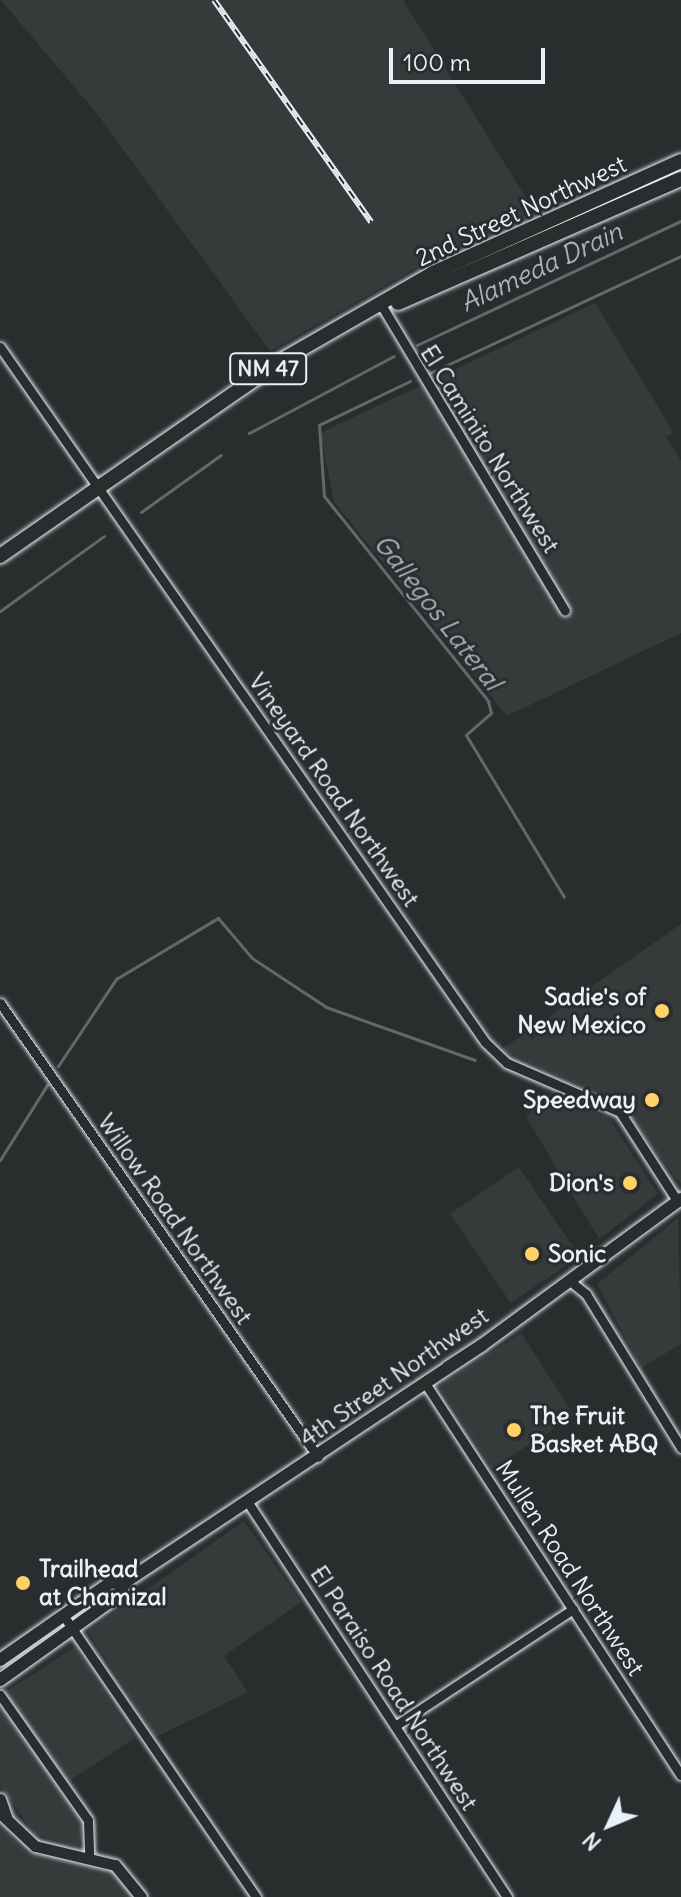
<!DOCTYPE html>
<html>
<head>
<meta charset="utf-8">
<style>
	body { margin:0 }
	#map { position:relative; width:681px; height:1897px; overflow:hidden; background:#2a2d2e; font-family:Delius,sans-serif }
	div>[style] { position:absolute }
	.built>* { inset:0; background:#363a3b; transform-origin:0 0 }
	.stream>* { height:3px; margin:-1.5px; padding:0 1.5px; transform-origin:1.5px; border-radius:1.5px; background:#63686b }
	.roads { filter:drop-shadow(0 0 2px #e8f1f8) drop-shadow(0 0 2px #e8f1f8) }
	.minor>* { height:9px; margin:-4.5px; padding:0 4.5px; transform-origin:4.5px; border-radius:4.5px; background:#2a2d2e }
	.tertiary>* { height:11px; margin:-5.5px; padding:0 5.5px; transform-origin:5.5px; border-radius:5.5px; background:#2a2d2e }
	.secondary>* { height:12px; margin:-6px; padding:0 6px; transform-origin:6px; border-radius:6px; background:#2a2d2e }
	.primary>* { height:14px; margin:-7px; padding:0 7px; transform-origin:7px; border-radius:7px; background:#2a2d2e }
	.rail>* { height:6px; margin-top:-3px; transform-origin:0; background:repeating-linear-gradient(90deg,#2a2d2e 0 9px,#e8f1f8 0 18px); box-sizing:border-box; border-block:2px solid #e8f1f8 }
	.dots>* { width:22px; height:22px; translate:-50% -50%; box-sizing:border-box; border:4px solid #2a2d2e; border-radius:50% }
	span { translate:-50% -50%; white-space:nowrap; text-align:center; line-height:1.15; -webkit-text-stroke:6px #2a2d2e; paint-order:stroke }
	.shield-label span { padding:2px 6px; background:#2a2d2e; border:2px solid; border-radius:6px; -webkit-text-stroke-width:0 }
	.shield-label { font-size:22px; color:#e8f1f8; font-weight:700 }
	.street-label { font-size:24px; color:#e8f1f8 }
	.poi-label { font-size:24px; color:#e8f1f8; font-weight:700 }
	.right { translate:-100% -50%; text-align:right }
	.left { translate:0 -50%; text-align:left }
	.water-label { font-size:26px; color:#acb3b9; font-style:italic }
	.north { position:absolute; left:569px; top:1785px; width:80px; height:80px; -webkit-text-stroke:6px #2a2d2e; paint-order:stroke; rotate:226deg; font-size:22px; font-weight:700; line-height:32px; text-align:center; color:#e8f1f8 }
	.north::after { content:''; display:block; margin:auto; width:28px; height:36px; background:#e8f1f8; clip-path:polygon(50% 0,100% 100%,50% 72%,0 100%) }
	.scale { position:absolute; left:389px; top:48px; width:156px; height:36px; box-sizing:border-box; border:4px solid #e8f1f8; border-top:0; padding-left:10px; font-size:24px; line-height:28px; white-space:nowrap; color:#e8f1f8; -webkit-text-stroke:6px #2a2d2e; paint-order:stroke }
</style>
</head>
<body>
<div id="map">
	<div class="built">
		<i style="clip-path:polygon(1px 0,403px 0,536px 214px,412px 270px,270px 351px,98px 115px)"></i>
		<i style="clip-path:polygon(595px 303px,674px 433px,666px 437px,681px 461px,681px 633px,507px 716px,334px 502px,320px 433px)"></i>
		<i style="clip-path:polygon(681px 924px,681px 1184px,616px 1101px,501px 1050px)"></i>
		<i style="clip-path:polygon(546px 1093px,609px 1118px,658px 1194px,599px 1239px,526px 1117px)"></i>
		<i style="left:519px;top:1167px;width:108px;height:83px;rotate:56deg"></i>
		<i style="clip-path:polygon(678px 1218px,681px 1344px,641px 1368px,597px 1284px)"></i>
		<i style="left:521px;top:1333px;width:98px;height:98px;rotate:57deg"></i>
		<i style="clip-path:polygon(244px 1521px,301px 1602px,224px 1656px,248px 1692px,156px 1737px,88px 1631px)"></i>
		<i style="left:75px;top:1647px;width:109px;height:84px;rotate:57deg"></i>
		<i style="clip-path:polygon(0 1703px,84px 1824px,78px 1847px,35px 1834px,0 1786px)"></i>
		<i style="clip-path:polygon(0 1826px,26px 1852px,115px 1873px,134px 1897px,0 1897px)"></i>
	</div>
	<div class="stream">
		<i style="left:417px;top:345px;width:292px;rotate:-25.2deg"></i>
		<i style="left:430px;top:373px;width:277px;rotate:-25deg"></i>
		<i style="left:410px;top:381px;width:101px;rotate:154.2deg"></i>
		<i style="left:319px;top:425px;width:71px;rotate:86deg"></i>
		<i style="left:324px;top:496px;width:263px;rotate:51.3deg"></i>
		<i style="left:488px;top:701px;width:12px;rotate:76deg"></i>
		<i style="left:491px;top:713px;width:33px;rotate:139deg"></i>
		<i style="left:466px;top:735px;width:189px;rotate:58.8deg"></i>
		<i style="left:249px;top:433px;width:164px;rotate:-28deg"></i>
		<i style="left:141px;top:512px;width:98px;rotate:-35.5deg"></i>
		<i style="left:0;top:611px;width:128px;rotate:-35.8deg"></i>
		<i style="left:58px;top:1066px;width:105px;rotate:-56.3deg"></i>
		<i style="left:116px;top:979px;width:119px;rotate:-30.9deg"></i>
		<i style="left:218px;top:918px;width:52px;rotate:49.6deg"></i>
		<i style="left:252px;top:958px;width:89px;rotate:33.5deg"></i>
		<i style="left:326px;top:1007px;width:158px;rotate:19.6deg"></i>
		<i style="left:0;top:1160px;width:89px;rotate:-57.9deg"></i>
	</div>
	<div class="roads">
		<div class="minor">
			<i style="left:383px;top:308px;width:353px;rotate:59deg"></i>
			<i style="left:0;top:347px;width:847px;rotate:55.09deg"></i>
			<i style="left:485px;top:1042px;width:30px;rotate:44deg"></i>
			<i style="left:507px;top:1063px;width:123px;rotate:23.4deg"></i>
			<i style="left:620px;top:1112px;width:107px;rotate:57.2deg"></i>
			<i style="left:0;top:1003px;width:554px;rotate:54.99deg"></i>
			<i style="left:570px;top:1281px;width:21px;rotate:39deg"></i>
			<i style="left:586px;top:1294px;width:181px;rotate:58.3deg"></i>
			<i style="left:425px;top:1383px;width:468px;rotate:56.9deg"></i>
			<i style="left:247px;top:1501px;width:474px;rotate:56.7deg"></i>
			<i style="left:63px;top:1615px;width:342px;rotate:55.6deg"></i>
			<i style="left:0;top:1695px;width:153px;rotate:54.9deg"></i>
			<i style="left:88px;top:1820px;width:37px;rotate:88deg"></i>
			<i style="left:395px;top:1726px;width:213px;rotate:-33.3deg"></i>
		</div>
		<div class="tertiary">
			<i style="left:0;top:1799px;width:21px;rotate:71deg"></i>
			<i style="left:0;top:1813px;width:48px;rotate:43.3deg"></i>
			<i style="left:35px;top:1846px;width:82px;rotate:13.4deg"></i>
			<i style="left:115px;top:1865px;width:41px;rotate:50.9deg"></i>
		</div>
		<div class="secondary">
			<i style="left:448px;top:1367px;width:40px;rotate:-32.9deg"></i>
			<i style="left:0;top:1660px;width:134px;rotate:-35deg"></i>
			<i style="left:110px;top:1583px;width:17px;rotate:-7deg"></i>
			<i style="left:0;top:1680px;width:141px;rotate:-35.5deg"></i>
			<i style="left:115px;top:1598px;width:21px;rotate:-55deg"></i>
			<i style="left:127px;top:1581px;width:426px;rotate:-33.6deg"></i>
			<i style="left:482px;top:1345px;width:247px;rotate:-36.3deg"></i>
		</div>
		<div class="primary">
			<i style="left:398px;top:303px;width:309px;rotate:-23.7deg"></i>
			<i style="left:0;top:556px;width:343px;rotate:-34.8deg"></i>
			<i style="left:282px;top:360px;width:174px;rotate:-29.9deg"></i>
			<i style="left:433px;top:273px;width:272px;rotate:-24.3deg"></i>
		</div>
	</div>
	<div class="rail">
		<i style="left:214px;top:0;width:272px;rotate:54.7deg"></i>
	</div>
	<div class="dots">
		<i style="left:662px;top:1011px;background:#ffd166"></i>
		<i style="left:652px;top:1100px;background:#ffd166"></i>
		<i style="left:630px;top:1183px;background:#ffd166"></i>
		<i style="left:532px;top:1254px;background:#ffd166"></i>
		<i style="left:514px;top:1430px;background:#ffd166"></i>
		<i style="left:23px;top:1583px;background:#ffd166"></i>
	</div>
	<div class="shield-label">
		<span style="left:268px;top:369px">NM 47</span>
	</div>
	<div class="street-label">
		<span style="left:521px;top:211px;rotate:-25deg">2nd Street Northwest</span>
		<span style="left:490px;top:449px;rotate:58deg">El Caminito Northwest</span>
		<span style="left:334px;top:790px;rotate:55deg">Vineyard Road Northwest</span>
		<span style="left:175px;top:1219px;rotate:55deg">Willow Road Northwest</span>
		<span style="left:394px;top:1377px;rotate:-35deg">4th Street Northwest</span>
		<span style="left:570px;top:1568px;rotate:57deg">Mullen Road Northwest</span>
		<span style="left:394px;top:1688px;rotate:57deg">El Paraiso Road Northwest</span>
	</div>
	<div class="poi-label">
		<span class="right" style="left:646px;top:1011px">Sadie's of<br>New Mexico</span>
		<span class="right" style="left:636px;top:1100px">Speedway</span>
		<span class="right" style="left:614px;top:1183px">Dion's</span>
		<span class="left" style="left:548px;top:1254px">Sonic</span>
		<span class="left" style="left:530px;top:1430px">The Fruit<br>Basket ABQ</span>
		<span class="left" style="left:39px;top:1583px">Trailhead<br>at Chamizal</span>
	</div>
	<div class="water-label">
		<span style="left:541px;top:267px;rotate:-25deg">Alameda Drain</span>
		<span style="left:438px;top:612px;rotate:52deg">Gallegos Lateral</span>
	</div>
	<div class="north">N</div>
	<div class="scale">100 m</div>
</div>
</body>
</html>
